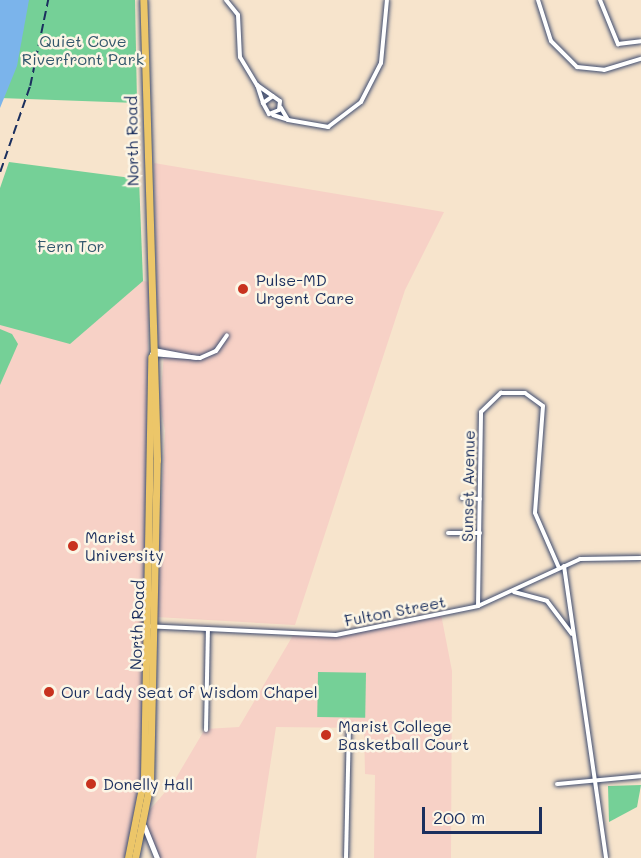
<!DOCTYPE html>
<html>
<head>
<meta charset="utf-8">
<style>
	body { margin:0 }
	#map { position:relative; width:641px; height:858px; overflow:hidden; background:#f7e4cc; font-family:Mali,sans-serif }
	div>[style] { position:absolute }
	.built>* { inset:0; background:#f7d1c6 }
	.green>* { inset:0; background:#75d097; transform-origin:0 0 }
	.water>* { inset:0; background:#7bb4eb }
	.roads { filter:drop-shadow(0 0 2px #3c4a6e) drop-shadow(0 0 2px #3c4a6e) }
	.minor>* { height:4px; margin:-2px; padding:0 2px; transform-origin:2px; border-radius:2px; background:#fff }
	.tertiary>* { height:5px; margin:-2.5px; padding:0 2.5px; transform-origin:2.5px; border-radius:2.5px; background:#fff }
	.trunk>* { height:7px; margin:-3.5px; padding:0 3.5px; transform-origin:3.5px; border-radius:3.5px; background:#ecc669 }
	.rail>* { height:1.5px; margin-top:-0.75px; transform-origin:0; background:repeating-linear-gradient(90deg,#1b2f5e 0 9px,transparent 0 13.5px) }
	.dots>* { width:16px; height:16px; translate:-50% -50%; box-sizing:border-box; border:3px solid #fcf5e5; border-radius:50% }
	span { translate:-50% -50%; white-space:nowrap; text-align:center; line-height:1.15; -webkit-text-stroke:5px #fcf5e5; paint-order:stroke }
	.park-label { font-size:16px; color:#32576c }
	.street-label { font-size:16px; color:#1b2f5e }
	.poi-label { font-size:16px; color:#1b2f5e }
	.left { translate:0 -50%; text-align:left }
	.scale { position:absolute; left:422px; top:807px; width:120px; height:27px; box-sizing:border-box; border:3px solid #1b2f5e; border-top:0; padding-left:8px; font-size:18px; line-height:21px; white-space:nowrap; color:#1b2f5e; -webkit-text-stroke:4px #fcf5e5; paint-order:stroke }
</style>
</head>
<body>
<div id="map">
	<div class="built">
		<i style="clip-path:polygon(154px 163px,444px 212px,405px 290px,295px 625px,156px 617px,165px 431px,160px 406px,164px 353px,158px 344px)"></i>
		<i style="clip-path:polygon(0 257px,149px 282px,143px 627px,150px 628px,147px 813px,173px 783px,205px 729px,239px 727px,295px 632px,334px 637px,441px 614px,452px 671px,451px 858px,374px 858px,375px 775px,365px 774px,364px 728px,276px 727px,256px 858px,159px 858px,145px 826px,135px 858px,0 858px)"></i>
	</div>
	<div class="green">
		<i style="clip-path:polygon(28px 0,135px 0,137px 103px,0 98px)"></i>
		<i style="clip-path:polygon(9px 162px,139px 179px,143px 281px,70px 344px,0 325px,0 188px)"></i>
		<i style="clip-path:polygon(0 329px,12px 334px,18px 344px,0 385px)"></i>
		<i style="left:318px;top:672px;width:48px;height:45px;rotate:1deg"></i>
		<i style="clip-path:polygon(641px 785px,637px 807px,609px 822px,608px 786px)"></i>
	</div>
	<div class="water">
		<i style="clip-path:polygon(0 0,29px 0,17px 66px,0 108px)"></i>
	</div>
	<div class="roads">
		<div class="minor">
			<i style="left:226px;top:0;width:19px;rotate:51deg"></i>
			<i style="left:238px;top:15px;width:42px;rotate:87.3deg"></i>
			<i style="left:240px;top:57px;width:33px;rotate:59deg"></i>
			<i style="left:538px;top:0;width:43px;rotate:72.4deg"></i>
			<i style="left:551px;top:41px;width:37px;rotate:45deg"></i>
			<i style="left:577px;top:67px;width:27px;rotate:6deg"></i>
			<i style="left:604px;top:70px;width:39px;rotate:-17deg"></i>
			<i style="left:600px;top:0;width:48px;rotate:67.8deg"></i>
			<i style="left:618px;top:44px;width:23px;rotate:-7deg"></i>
			<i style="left:263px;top:103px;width:19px;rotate:-108deg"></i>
			<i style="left:257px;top:85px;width:28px;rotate:35deg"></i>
			<i style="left:280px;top:101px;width:9px;rotate:96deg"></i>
			<i style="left:279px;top:110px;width:11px;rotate:158deg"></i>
			<i style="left:269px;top:114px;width:13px;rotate:-119deg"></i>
			<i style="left:263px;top:103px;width:12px;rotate:-35deg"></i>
			<i style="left:273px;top:115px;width:16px;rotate:18deg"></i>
			<i style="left:288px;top:120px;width:14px;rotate:-120deg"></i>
			<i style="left:288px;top:120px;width:41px;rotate:9.9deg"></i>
			<i style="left:328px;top:127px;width:41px;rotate:-37.1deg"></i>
			<i style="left:361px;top:102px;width:44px;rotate:-62.9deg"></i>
			<i style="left:381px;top:63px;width:63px;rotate:-84.6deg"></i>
			<i style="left:154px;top:350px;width:43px;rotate:10.8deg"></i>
			<i style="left:152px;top:354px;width:48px;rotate:4.8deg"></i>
			<i style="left:200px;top:358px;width:17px;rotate:-24deg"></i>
			<i style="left:216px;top:351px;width:19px;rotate:-55deg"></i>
			<i style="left:462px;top:498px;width:18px;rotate:3deg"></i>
			<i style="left:448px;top:533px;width:32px"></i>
			<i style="left:564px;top:566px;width:295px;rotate:81.8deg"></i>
			<i style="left:514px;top:592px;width:34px;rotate:15deg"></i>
			<i style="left:547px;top:601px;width:41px;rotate:52.9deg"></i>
			<i style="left:478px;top:606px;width:194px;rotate:-89.1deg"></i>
			<i style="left:481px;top:412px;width:28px;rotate:-44deg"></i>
			<i style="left:501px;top:393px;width:24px"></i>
			<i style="left:525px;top:393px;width:22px;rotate:36deg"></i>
			<i style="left:543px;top:406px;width:107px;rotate:94.3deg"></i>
			<i style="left:535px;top:513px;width:60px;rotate:66.4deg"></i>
			<i style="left:143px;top:626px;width:193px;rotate:2.7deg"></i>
			<i style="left:336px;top:635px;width:145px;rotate:-11.5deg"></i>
			<i style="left:478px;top:606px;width:112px;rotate:-24.7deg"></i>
			<i style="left:580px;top:559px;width:61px;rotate:-0.9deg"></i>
			<i style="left:206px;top:730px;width:101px;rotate:-88.9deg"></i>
			<i style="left:557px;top:784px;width:84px;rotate:-5.4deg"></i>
			<i style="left:346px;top:858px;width:131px;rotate:-88.7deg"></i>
		</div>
		<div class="tertiary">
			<i style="left:144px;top:826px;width:35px;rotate:68deg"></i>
		</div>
		<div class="trunk">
			<i style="left:128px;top:858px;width:83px;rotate:-78.8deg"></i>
			<i style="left:144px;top:777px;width:420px;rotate:-89deg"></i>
			<i style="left:135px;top:858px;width:76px;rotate:-78.7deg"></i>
			<i style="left:150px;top:783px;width:323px;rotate:-88.8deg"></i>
			<i style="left:157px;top:460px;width:460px;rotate:-91.7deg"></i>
		</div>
	</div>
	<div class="rail">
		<i style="left:0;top:172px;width:91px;rotate:-70.8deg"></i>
		<i style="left:30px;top:86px;width:88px;rotate:-78.2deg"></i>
	</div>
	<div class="dots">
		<i style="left:243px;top:289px;background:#c8321e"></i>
		<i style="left:73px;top:546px;background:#c8321e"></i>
		<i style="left:49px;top:692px;background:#c8321e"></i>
		<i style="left:326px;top:735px;background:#c8321e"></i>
		<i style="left:91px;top:784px;background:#c8321e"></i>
	</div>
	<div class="park-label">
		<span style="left:83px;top:50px">Quiet Cove<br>Riverfront Park</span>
		<span style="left:71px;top:246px">Fern Tor</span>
	</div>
	<div class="street-label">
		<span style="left:132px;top:141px;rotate:-91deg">North Road</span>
		<span style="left:468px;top:486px;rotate:-89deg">Sunset Avenue</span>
		<span style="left:395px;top:611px;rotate:-11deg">Fulton Street</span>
		<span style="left:137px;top:625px;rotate:-88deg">North Road</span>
	</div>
	<div class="poi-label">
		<span class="left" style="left:256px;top:289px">Pulse-MD<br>Urgent Care</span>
		<span class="left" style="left:85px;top:546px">Marist<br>University</span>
		<span class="left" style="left:61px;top:692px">Our Lady Seat of Wisdom Chapel</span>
		<span class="left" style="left:338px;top:735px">Marist College<br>Basketball Court</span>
		<span class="left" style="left:103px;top:784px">Donelly Hall</span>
	</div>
	<div class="scale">200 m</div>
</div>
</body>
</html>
